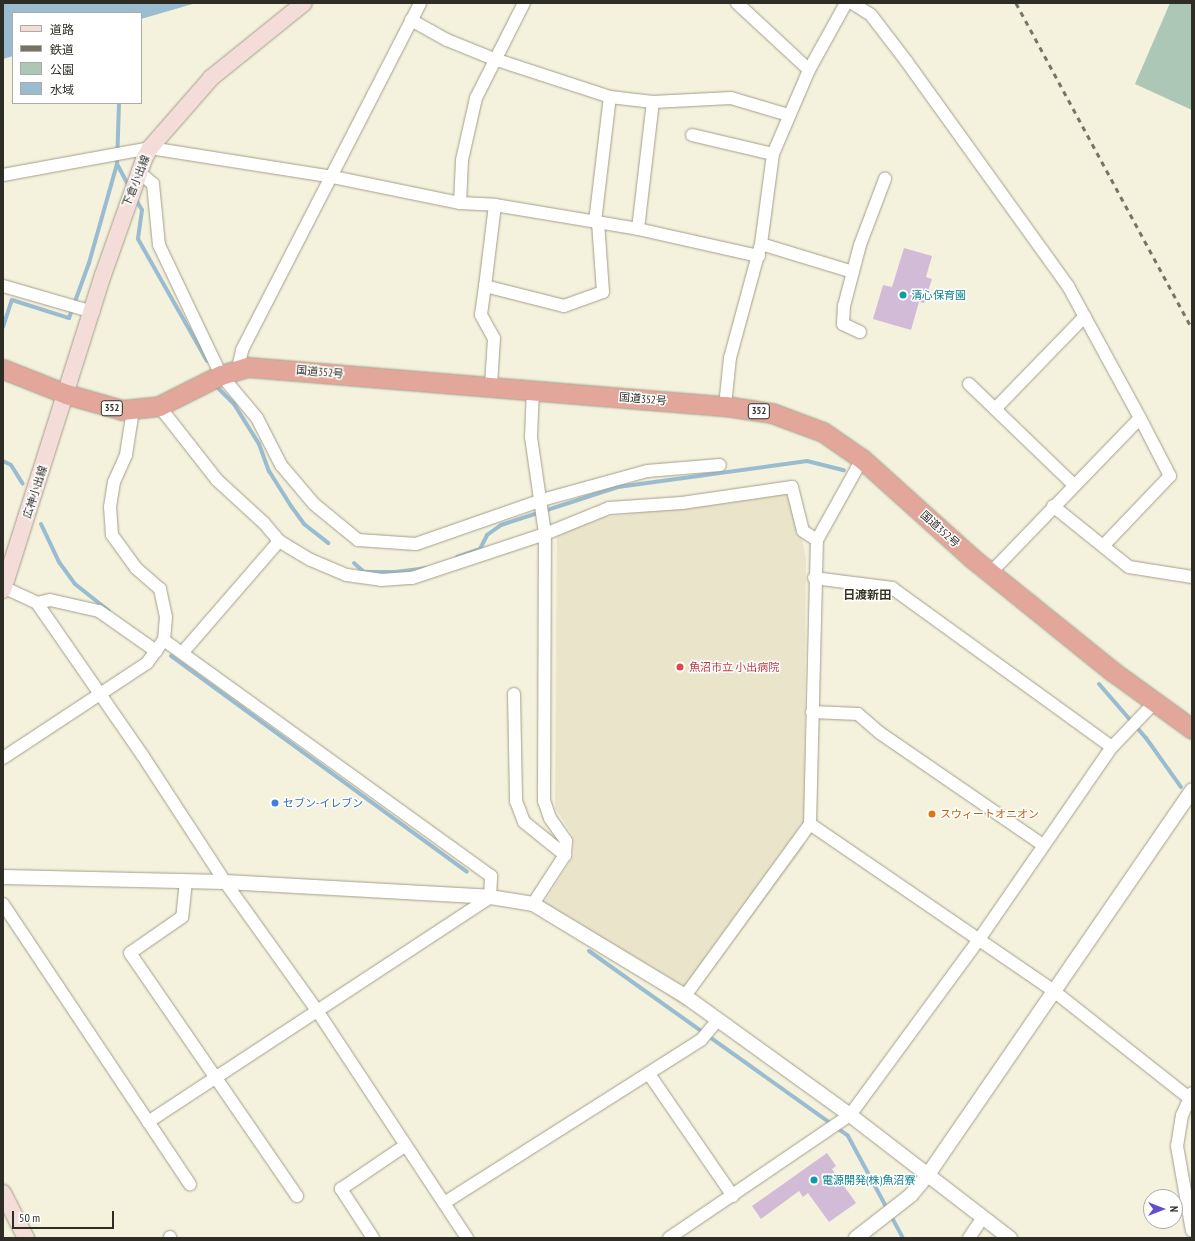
<!DOCTYPE html>
<html>
<head>
<meta charset="utf-8">
<style>
	body { margin:0 }
	#map { position:relative; width:1195px; height:1241px; overflow:hidden; background:#f4f1dc; font-family:"PT Sans Narrow","Noto Sans JP",sans-serif }
	div>[style] { position:absolute }
	.built>* { inset:0; background:#eae5ca }
	.green>* { inset:0; background:#adc7b6 }
	.water>* { inset:0; background:#9abcd1 }
	.stream>* { height:4px; margin:-2px; padding:0 2px; transform-origin:2px; border-radius:2px; background:#9abcd1 }
	.building>* { inset:0; background:#d2bbd7 }
	.roads { filter:drop-shadow(0 0 1px #a29f8c) drop-shadow(0 0 1px #a29f8c) }
	.minor>* { height:12px; margin:-6px; padding:0 6px; transform-origin:6px; border-radius:6px; background:#fff }
	.tertiary>* { height:14px; margin:-7px; padding:0 7px; transform-origin:7px; border-radius:7px; background:#fff }
	.secondary>* { height:16px; margin:-8px; padding:0 8px; transform-origin:8px; border-radius:8px; background:#f4ddd9 }
	.trunk>* { height:19px; margin:-9.5px; padding:0 9.5px; transform-origin:9.5px; border-radius:9.5px; background:#e2a69a }
	.rail>* { height:3px; margin-top:-1.5px; transform-origin:0; background:repeating-linear-gradient(90deg,#767467 0 5px,transparent 0 10px) }
	.dots>* { width:11px; height:11px; translate:-50% -50%; box-sizing:border-box; border:2px solid #fff; border-radius:50% }
	span { translate:-50% -50%; white-space:nowrap; text-align:center; line-height:1.15; -webkit-text-stroke:3px #fff; paint-order:stroke }
	.shield-label span { padding:1px 3px; background:#fff; border:1px solid; border-radius:3px; -webkit-text-stroke-width:0 }
	.shield-label { font-size:10px; color:#2e2d25; font-weight:700 }
	.street-label { font-size:11px; color:#2e2d25 }
	.culture-label { font-size:11px; color:#0d838f }
	.left { translate:0 -50%; text-align:left }
	.health-label { font-size:11px; color:#be3a42 }
	.shop-label { font-size:11px; color:#366cbe }
	.food-label { font-size:11px; color:#c56008 }
	.neighbourhood-label { font-size:12px; color:#373424; font-weight:700 }
	.frame { position:absolute; inset:0; border:4px solid #2e2d25; pointer-events:none }
	.legend { position:absolute; left:12px; top:12px; width:130px; height:92px; box-sizing:border-box; background:#fff; border:1px solid #ababa8; margin:0; padding:5px 7px; list-style:none; font-size:12px; color:#2e2d25 }
	.legend li { display:flex; align-items:center; gap:8px; height:20px }
	.legend b { width:20px; border:1px solid #ababa8 }
	.north { position:absolute; left:1143px; top:1189px; width:40px; height:40px; box-sizing:border-box; background:#fff; border:1px solid #ababa8; border-radius:50%; rotate:90deg; font-size:11px; font-weight:700; line-height:16px; text-align:center; color:#2e2d25 }
	.north::after { content:''; display:block; margin:auto; width:14px; height:18px; background:#624ec7; clip-path:polygon(50% 0,100% 100%,50% 72%,0 100%) }
	.scale { position:absolute; left:12px; top:1211px; width:102px; height:18px; box-sizing:border-box; border:2px solid #2e2d25; border-top:0; padding-left:5px; font-size:12px; line-height:14px; white-space:nowrap; color:#2e2d25; -webkit-text-stroke:3px #fff; paint-order:stroke }
</style>
</head>
<body>
<div id="map">
	<div class="built">
		<i style="clip-path:polygon(792px 492px,806px 558px,804px 847px,684px 1008px,544px 903px,574px 855px,573px 836px,555px 808px,557px 533px,604px 517px)"></i>
	</div>
	<div class="green">
		<i style="clip-path:polygon(1170px 3px,1192px 3px,1192px 110px,1135px 84px)"></i>
	</div>
	<div class="water">
		<i style="clip-path:polygon(3px 3px,196px 3px,141px 19px,141px 13px,13px 13px,13px 56px,3px 59px)"></i>
	</div>
	<div class="stream">
		<i style="left:117px;top:164px;width:26px;rotate:62deg"></i>
		<i style="left:135px;top:198px;width:14px;rotate:60deg"></i>
		<i style="left:142px;top:210px;width:29px;rotate:98deg"></i>
		<i style="left:138px;top:239px;width:140px;rotate:60.5deg"></i>
		<i style="left:3px;top:327px;width:28px;rotate:-72deg"></i>
		<i style="left:12px;top:300px;width:60px;rotate:17.5deg"></i>
		<i style="left:69px;top:318px;width:59px;rotate:-70deg"></i>
		<i style="left:89px;top:263px;width:103px;rotate:-74.2deg"></i>
		<i style="left:117px;top:164px;width:61px;rotate:-88.1deg"></i>
		<i style="left:218px;top:388px;width:23px;rotate:45deg"></i>
		<i style="left:234px;top:404px;width:47px;rotate:58deg"></i>
		<i style="left:259px;top:444px;width:29px;rotate:70deg"></i>
		<i style="left:269px;top:471px;width:41px;rotate:57.8deg"></i>
		<i style="left:291px;top:506px;width:22px;rotate:54deg"></i>
		<i style="left:304px;top:524px;width:31px;rotate:38deg"></i>
		<i style="left:3px;top:461px;width:9px;rotate:27deg"></i>
		<i style="left:11px;top:465px;width:22px;rotate:58deg"></i>
		<i style="left:41px;top:524px;width:42px;rotate:64.7deg"></i>
		<i style="left:59px;top:562px;width:27px;rotate:54deg"></i>
		<i style="left:75px;top:584px;width:43px;rotate:38.5deg"></i>
		<i style="left:457px;top:557px;width:24px;rotate:-19deg"></i>
		<i style="left:480px;top:549px;width:16px;rotate:-63deg"></i>
		<i style="left:487px;top:535px;width:17px;rotate:-36deg"></i>
		<i style="left:501px;top:525px;width:123px;rotate:-18deg"></i>
		<i style="left:618px;top:487px;width:191px;rotate:-7.8deg"></i>
		<i style="left:807px;top:461px;width:38px;rotate:14deg"></i>
		<i style="left:354px;top:563px;width:13px;rotate:42deg"></i>
		<i style="left:364px;top:572px;width:31px"></i>
		<i style="left:395px;top:572px;width:31px;rotate:-7deg"></i>
		<i style="left:171px;top:656px;width:366px;rotate:36.1deg"></i>
		<i style="left:1099px;top:684px;width:72px;rotate:49deg"></i>
		<i style="left:1146px;top:738px;width:60px;rotate:54.5deg"></i>
		<i style="left:589px;top:951px;width:318px;rotate:35.5deg"></i>
		<i style="left:848px;top:1136px;width:116px;rotate:61.7deg"></i>
	</div>
	<div class="building">
		<i style="clip-path:polygon(904px 248px,932px 256px,926px 277px,932px 279px,924px 303px,919px 302px,911px 330px,873px 319px,883px 285px,892px 287px)"></i>
		<i style="clip-path:polygon(827px 1153px,836px 1166px,832px 1169px,856px 1203px,829px 1222px,808px 1193px,803px 1197px,799px 1191px,761px 1219px,752px 1206px)"></i>
	</div>
	<div class="roads">
		<div class="minor">
			<i style="left:737px;top:3px;width:98px;rotate:42.9deg"></i>
			<i style="left:852px;top:3px;width:22px;rotate:32deg"></i>
			<i style="left:871px;top:15px;width:59px;rotate:52.5deg"></i>
			<i style="left:907px;top:62px;width:276px;rotate:54.3deg"></i>
			<i style="left:1068px;top:286px;width:150px;rotate:61.4deg"></i>
			<i style="left:1140px;top:418px;width:213px;rotate:134deg"></i>
			<i style="left:411px;top:20px;width:41px;rotate:29.1deg"></i>
			<i style="left:447px;top:40px;width:51px;rotate:22deg"></i>
			<i style="left:494px;top:59px;width:122px;rotate:18.1deg"></i>
			<i style="left:610px;top:97px;width:43px;rotate:6.6deg"></i>
			<i style="left:653px;top:102px;width:78px;rotate:-2.9deg"></i>
			<i style="left:731px;top:98px;width:59px;rotate:16.6deg"></i>
			<i style="left:692px;top:135px;width:83px;rotate:13.2deg"></i>
			<i style="left:138px;top:171px;width:20px;rotate:41deg"></i>
			<i style="left:153px;top:184px;width:61px;rotate:84.4deg"></i>
			<i style="left:159px;top:245px;width:144px;rotate:64.5deg"></i>
			<i style="left:221px;top:375px;width:56px;rotate:50.1deg"></i>
			<i style="left:257px;top:418px;width:53px;rotate:62.9deg"></i>
			<i style="left:281px;top:465px;width:51px;rotate:49.8deg"></i>
			<i style="left:314px;top:504px;width:57px;rotate:39.3deg"></i>
			<i style="left:358px;top:540px;width:58px;rotate:3.9deg"></i>
			<i style="left:416px;top:544px;width:133px;rotate:-19.2deg"></i>
			<i style="left:542px;top:500px;width:109px;rotate:-15.4deg"></i>
			<i style="left:647px;top:471px;width:73px;rotate:-4.7deg"></i>
			<i style="left:3px;top:175px;width:149px;rotate:-10.4deg"></i>
			<i style="left:150px;top:148px;width:185px;rotate:9deg"></i>
			<i style="left:333px;top:177px;width:130px;rotate:11.6deg"></i>
			<i style="left:460px;top:203px;width:35px;rotate:3deg"></i>
			<i style="left:495px;top:205px;width:145px;rotate:9.5deg"></i>
			<i style="left:638px;top:229px;width:124px;rotate:12.6deg"></i>
			<i style="left:460px;top:203px;width:43px;rotate:-87.3deg"></i>
			<i style="left:462px;top:160px;width:64px;rotate:-77.3deg"></i>
			<i style="left:476px;top:98px;width:106px;rotate:-63.2deg"></i>
			<i style="left:495px;top:205px;width:82px;rotate:97deg"></i>
			<i style="left:485px;top:286px;width:81px;rotate:14.2deg"></i>
			<i style="left:564px;top:306px;width:41px;rotate:-19.7deg"></i>
			<i style="left:603px;top:292px;width:69px;rotate:-94.1deg"></i>
			<i style="left:595px;top:222px;width:126px;rotate:-83.2deg"></i>
			<i style="left:638px;top:229px;width:128px;rotate:-83.3deg"></i>
			<i style="left:761px;top:244px;width:96px;rotate:16.9deg"></i>
			<i style="left:3px;top:286px;width:94px;rotate:16.1deg"></i>
			<i style="left:485px;top:286px;width:29px;rotate:98deg"></i>
			<i style="left:481px;top:315px;width:26px;rotate:61deg"></i>
			<i style="left:494px;top:338px;width:48px;rotate:93.6deg"></i>
			<i style="left:860px;top:332px;width:19px;rotate:-155deg"></i>
			<i style="left:843px;top:324px;width:18px;rotate:-87deg"></i>
			<i style="left:844px;top:306px;width:63px;rotate:-75.3deg"></i>
			<i style="left:860px;top:245px;width:71px;rotate:-69.3deg"></i>
			<i style="left:238px;top:368px;width:18px;rotate:-77deg"></i>
			<i style="left:242px;top:350px;width:390px;rotate:-62.8deg"></i>
			<i style="left:969px;top:384px;width:146px;rotate:43.9deg"></i>
			<i style="left:159px;top:406px;width:94px;rotate:51.9deg"></i>
			<i style="left:217px;top:480px;width:64px;rotate:42.5deg"></i>
			<i style="left:264px;top:523px;width:23px;rotate:50deg"></i>
			<i style="left:279px;top:541px;width:37px;rotate:31deg"></i>
			<i style="left:311px;top:560px;width:39px;rotate:23deg"></i>
			<i style="left:347px;top:575px;width:34px;rotate:8deg"></i>
			<i style="left:381px;top:580px;width:31px;rotate:-4deg"></i>
			<i style="left:412px;top:578px;width:140px;rotate:-18.3deg"></i>
			<i style="left:545px;top:534px;width:69px;rotate:-22.1deg"></i>
			<i style="left:609px;top:508px;width:73px;rotate:-3.9deg"></i>
			<i style="left:682px;top:503px;width:111px;rotate:-8.3deg"></i>
			<i style="left:792px;top:487px;width:45px;rotate:76deg"></i>
			<i style="left:803px;top:531px;width:17px;rotate:33deg"></i>
			<i style="left:725px;top:406px;width:48px;rotate:-84.1deg"></i>
			<i style="left:730px;top:358px;width:118px;rotate:-74.8deg"></i>
			<i style="left:761px;top:244px;width:91px;rotate:-82.4deg"></i>
			<i style="left:773px;top:154px;width:91px;rotate:-66.8deg"></i>
			<i style="left:809px;top:70px;width:77px;rotate:-61.1deg"></i>
			<i style="left:995px;top:409px;width:129px;rotate:-45.9deg"></i>
			<i style="left:1053px;top:506px;width:97px;rotate:38.8deg"></i>
			<i style="left:1129px;top:567px;width:64px;rotate:9deg"></i>
			<i style="left:1103px;top:546px;width:97px;rotate:-46.3deg"></i>
			<i style="left:1170px;top:476px;width:65px;rotate:-117.3deg"></i>
			<i style="left:814px;top:578px;width:79px;rotate:7.3deg"></i>
			<i style="left:892px;top:588px;width:271px;rotate:35.9deg"></i>
			<i style="left:3px;top:587px;width:38px;rotate:25deg"></i>
			<i style="left:37px;top:603px;width:186px;rotate:55.3deg"></i>
			<i style="left:143px;top:756px;width:150px;rotate:56.9deg"></i>
			<i style="left:225px;top:882px;width:160px;rotate:54.4deg"></i>
			<i style="left:318px;top:1012px;width:271px;rotate:56.6deg"></i>
			<i style="left:37px;top:603px;width:13px;rotate:-13deg"></i>
			<i style="left:50px;top:600px;width:50px;rotate:12.7deg"></i>
			<i style="left:99px;top:611px;width:70px;rotate:35.1deg"></i>
			<i style="left:183px;top:652px;width:147px;rotate:-49.1deg"></i>
			<i style="left:514px;top:694px;width:107px;rotate:88.9deg"></i>
			<i style="left:516px;top:801px;width:22px;rotate:69deg"></i>
			<i style="left:524px;top:822px;width:53px;rotate:38.8deg"></i>
			<i style="left:812px;top:712px;width:46px;rotate:2.5deg"></i>
			<i style="left:858px;top:714px;width:29px;rotate:41deg"></i>
			<i style="left:880px;top:733px;width:198px;rotate:34.5deg"></i>
			<i style="left:3px;top:758px;width:173px;rotate:-33.4deg"></i>
			<i style="left:147px;top:663px;width:29px;rotate:-54deg"></i>
			<i style="left:164px;top:640px;width:23px;rotate:-85deg"></i>
			<i style="left:166px;top:617px;width:29px;rotate:-102deg"></i>
			<i style="left:160px;top:589px;width:32px;rotate:-139deg"></i>
			<i style="left:136px;top:568px;width:41px;rotate:-126deg"></i>
			<i style="left:112px;top:535px;width:28px;rotate:-94deg"></i>
			<i style="left:110px;top:507px;width:25px;rotate:-81deg"></i>
			<i style="left:114px;top:482px;width:30px;rotate:-66deg"></i>
			<i style="left:126px;top:455px;width:46px;rotate:-81.2deg"></i>
			<i style="left:810px;top:824px;width:297px;rotate:34.4deg"></i>
			<i style="left:1055px;top:992px;width:171px;rotate:38.3deg"></i>
			<i style="left:186px;top:881px;width:36px;rotate:96deg"></i>
			<i style="left:182px;top:917px;width:63px;rotate:145.3deg"></i>
			<i style="left:130px;top:953px;width:295px;rotate:55.5deg"></i>
			<i style="left:3px;top:904px;width:337px;rotate:56.3deg"></i>
			<i style="left:533px;top:904px;width:59px;rotate:-56.9deg"></i>
			<i style="left:565px;top:855px;width:14px;rotate:-86deg"></i>
			<i style="left:566px;top:841px;width:28px;rotate:-125deg"></i>
			<i style="left:550px;top:818px;width:18px;rotate:-109deg"></i>
			<i style="left:544px;top:801px;width:267px;rotate:-89.8deg"></i>
			<i style="left:545px;top:534px;width:98px;rotate:-98.2deg"></i>
			<i style="left:531px;top:437px;width:47px;rotate:-87.6deg"></i>
			<i style="left:685px;top:996px;width:213px;rotate:-54deg"></i>
			<i style="left:810px;top:824px;width:284px;rotate:-88.6deg"></i>
			<i style="left:817px;top:540px;width:93px;rotate:-60.9deg"></i>
			<i style="left:649px;top:1074px;width:148px;rotate:55.5deg"></i>
			<i style="left:1192px;top:1093px;width:24px;rotate:114deg"></i>
			<i style="left:1182px;top:1115px;width:31px;rotate:99deg"></i>
			<i style="left:1177px;top:1146px;width:86px;rotate:80deg"></i>
			<i style="left:148px;top:1122px;width:409px;rotate:-33.3deg"></i>
			<i style="left:490px;top:897px;width:21px;rotate:-87deg"></i>
			<i style="left:491px;top:876px;width:403px;rotate:-144.2deg"></i>
			<i style="left:444px;top:1203px;width:304px;rotate:-32.4deg"></i>
			<i style="left:701px;top:1040px;width:25px;rotate:-50deg"></i>
			<i style="left:170px;top:1238px;width:1px;rotate:-90deg"></i>
			<i style="left:373px;top:1238px;width:59px;rotate:-123.1deg"></i>
			<i style="left:341px;top:1189px;width:78px;rotate:-34.1deg"></i>
			<i style="left:669px;top:1238px;width:219px;rotate:-34.2deg"></i>
			<i style="left:850px;top:1115px;width:220px;rotate:-53.7deg"></i>
			<i style="left:980px;top:938px;width:232px;rotate:-55.4deg"></i>
			<i style="left:1112px;top:747px;width:62px;rotate:-46.3deg"></i>
			<i style="left:969px;top:1238px;width:25px;rotate:-56deg"></i>
		</div>
		<div class="tertiary">
			<i style="left:3px;top:877px;width:222px;rotate:1.3deg"></i>
			<i style="left:225px;top:882px;width:265px;rotate:3.2deg"></i>
			<i style="left:490px;top:897px;width:44px;rotate:9.2deg"></i>
			<i style="left:533px;top:904px;width:178px;rotate:31.2deg"></i>
			<i style="left:685px;top:996px;width:203px;rotate:35.8deg"></i>
			<i style="left:850px;top:1115px;width:202px;rotate:37.6deg"></i>
			<i style="left:856px;top:1238px;width:70px;rotate:-38deg"></i>
			<i style="left:911px;top:1195px;width:25px;rotate:-50deg"></i>
			<i style="left:927px;top:1176px;width:468px;rotate:-55.5deg"></i>
		</div>
		<div class="secondary">
			<i style="left:3px;top:590px;width:330px;rotate:-72.4deg"></i>
			<i style="left:103px;top:275px;width:123px;rotate:-70.5deg"></i>
			<i style="left:144px;top:159px;width:13px;rotate:-61deg"></i>
			<i style="left:150px;top:148px;width:93px;rotate:-48.9deg"></i>
			<i style="left:211px;top:78px;width:119px;rotate:-38.9deg"></i>
			<i style="left:3px;top:1193px;width:51px;rotate:62.9deg"></i>
		</div>
		<div class="trunk">
			<i style="left:3px;top:369px;width:68px;rotate:21.6deg"></i>
			<i style="left:66px;top:394px;width:58px;rotate:15.9deg"></i>
			<i style="left:122px;top:410px;width:37px;rotate:-6deg"></i>
			<i style="left:159px;top:406px;width:69px;rotate:-26.6deg"></i>
			<i style="left:221px;top:375px;width:28px;rotate:-17deg"></i>
			<i style="left:248px;top:367px;width:479px;rotate:4.7deg"></i>
			<i style="left:725px;top:406px;width:48px;rotate:8.5deg"></i>
			<i style="left:772px;top:413px;width:54px;rotate:20.4deg"></i>
			<i style="left:823px;top:432px;width:47px;rotate:34.7deg"></i>
			<i style="left:862px;top:459px;width:148px;rotate:42deg"></i>
			<i style="left:972px;top:558px;width:180px;rotate:38.9deg"></i>
			<i style="left:1112px;top:671px;width:99px;rotate:35.9deg"></i>
		</div>
	</div>
	<div class="rail">
		<i style="left:1016px;top:3px;width:370px;rotate:61.6deg"></i>
	</div>
	<div class="dots">
		<i style="left:903px;top:295px;background:#0f9aa8"></i>
		<i style="left:680px;top:667px;background:#e0444e"></i>
		<i style="left:275px;top:803px;background:#3f7fe0"></i>
		<i style="left:932px;top:814px;background:#e8710a"></i>
		<i style="left:814px;top:1180px;background:#0f9aa8"></i>
	</div>
	<div class="shield-label">
		<span style="left:112px;top:408px">352</span>
		<span style="left:759px;top:411px">352</span>
	</div>
	<div class="street-label">
		<span style="left:136px;top:181px;rotate:-68deg">下倉小出線</span>
		<span style="left:320px;top:372px;rotate:5deg">国道352号</span>
		<span style="left:643px;top:399px;rotate:5deg">国道352号</span>
		<span style="left:35px;top:492px;rotate:-72deg">広神小出線</span>
		<span style="left:940px;top:529px;rotate:42deg">国道352号</span>
	</div>
	<div class="culture-label">
		<span class="left" style="left:911px;top:295px">清心保育園</span>
		<span class="left" style="left:822px;top:1180px">電源開発(株)魚沼寮</span>
	</div>
	<div class="health-label">
		<span class="left" style="left:689px;top:667px">魚沼市立 小出病院</span>
	</div>
	<div class="shop-label">
		<span class="left" style="left:283px;top:803px">セブン-イレブン</span>
	</div>
	<div class="food-label">
		<span class="left" style="left:940px;top:814px">スウィートオニオン</span>
	</div>
	<div class="neighbourhood-label">
		<span style="left:867px;top:595px">日渡新田</span>
	</div>
	<div class="frame"></div>
	<ul class="legend">
	<li><b style="height:5px;background:#f4ddd9"></b>道路</li>
	<li><b style="height:5px;background:#767467"></b>鉄道</li>
	<li><b style="height:11px;background:#adc7b6"></b>公園</li>
	<li><b style="height:11px;background:#9abcd1"></b>水域</li>
	</ul>
	<div class="north">N</div>
	<div class="scale">50 m</div>
</div>
</body>
</html>
